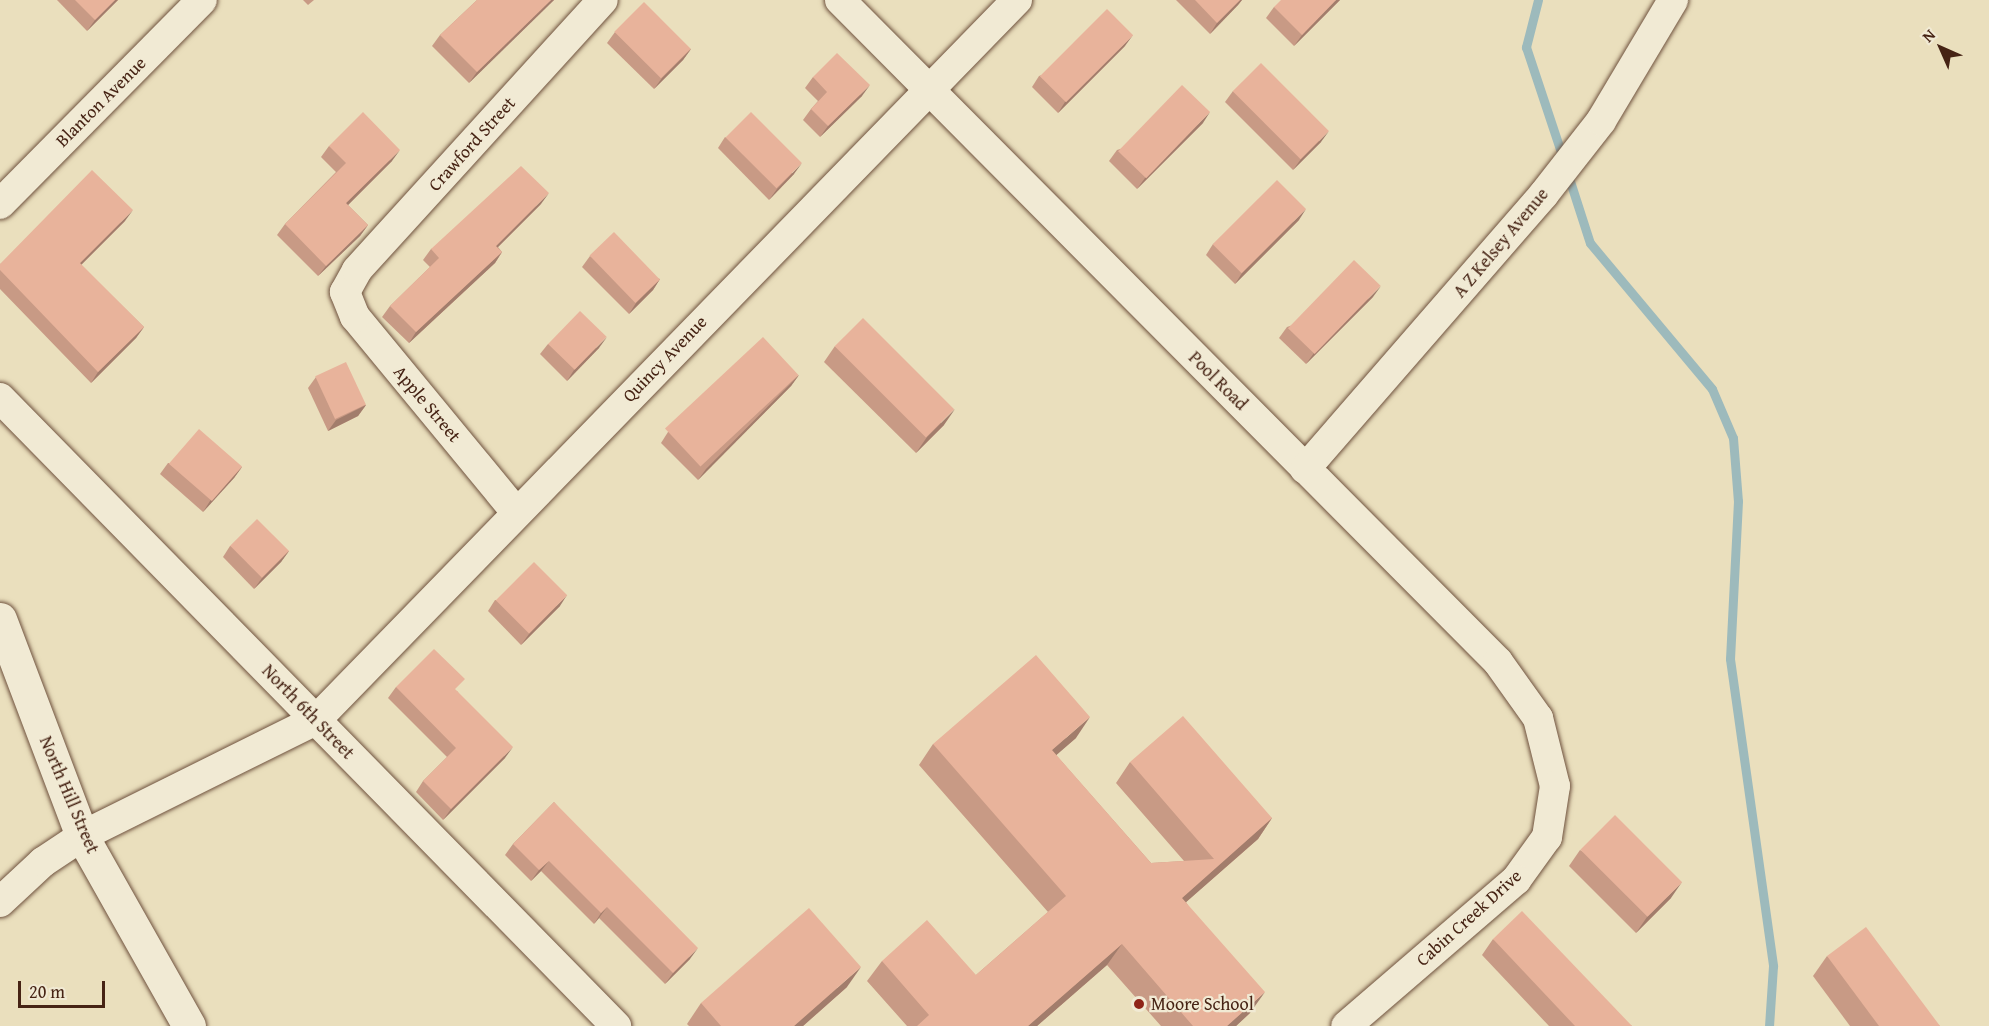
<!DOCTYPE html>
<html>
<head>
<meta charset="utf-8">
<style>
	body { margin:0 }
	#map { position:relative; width:1989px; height:1026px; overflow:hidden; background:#eadfbd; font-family:"Gentium Book Plus",serif }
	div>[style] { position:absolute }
	.stream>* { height:9px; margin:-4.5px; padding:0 4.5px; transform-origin:4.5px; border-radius:4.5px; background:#9dbabc }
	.roads { filter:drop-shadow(0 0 2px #6f523e) drop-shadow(0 0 2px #6f523e) }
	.street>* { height:30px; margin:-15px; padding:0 15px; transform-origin:15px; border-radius:15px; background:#f1ead4 }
	.secondary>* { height:33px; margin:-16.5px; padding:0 16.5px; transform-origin:16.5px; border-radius:16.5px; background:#f1ead4 }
	.wall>* { inset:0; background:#c89a85 }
	.shaded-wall>* { inset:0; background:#a27d6c }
	.building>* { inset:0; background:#e8b39b; transform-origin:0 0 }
	.dots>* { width:16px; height:16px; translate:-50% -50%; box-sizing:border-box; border:3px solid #f1ead4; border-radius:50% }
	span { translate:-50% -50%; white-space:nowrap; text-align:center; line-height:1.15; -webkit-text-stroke:4.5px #f1ead4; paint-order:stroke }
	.street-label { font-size:18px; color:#462314 }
	.poi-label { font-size:18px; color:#462314 }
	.left { translate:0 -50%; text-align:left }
	.north { position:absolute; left:1911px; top:18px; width:60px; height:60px; -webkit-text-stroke:4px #f1ead4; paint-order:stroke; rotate:315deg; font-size:16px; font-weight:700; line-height:24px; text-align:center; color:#462314 }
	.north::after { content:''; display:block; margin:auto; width:21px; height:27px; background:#462314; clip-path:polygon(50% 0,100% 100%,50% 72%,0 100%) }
	.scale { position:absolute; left:18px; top:981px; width:87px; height:27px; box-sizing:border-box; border:3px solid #462314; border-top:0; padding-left:8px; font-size:18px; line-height:21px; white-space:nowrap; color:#462314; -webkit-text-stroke:4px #f1ead4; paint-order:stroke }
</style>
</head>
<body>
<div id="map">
	<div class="stream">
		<i style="left:1538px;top:0;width:49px;rotate:104.3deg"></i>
		<i style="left:1526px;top:47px;width:120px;rotate:71.6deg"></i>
		<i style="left:1568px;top:175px;width:71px;rotate:72.1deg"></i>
		<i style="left:1590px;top:243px;width:190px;rotate:50.1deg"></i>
		<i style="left:1712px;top:389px;width:53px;rotate:66.8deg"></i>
		<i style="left:1733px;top:438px;width:63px;rotate:85.5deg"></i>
		<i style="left:1738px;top:501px;width:158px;rotate:92.9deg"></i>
		<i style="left:1730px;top:659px;width:310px;rotate:82deg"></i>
		<i style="left:1773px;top:966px;width:60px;rotate:93.8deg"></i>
	</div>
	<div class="roads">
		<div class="street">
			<i style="left:840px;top:0;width:933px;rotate:45.17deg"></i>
			<i style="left:1498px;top:662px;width:69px;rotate:54.5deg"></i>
			<i style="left:1538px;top:718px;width:70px;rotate:76deg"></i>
			<i style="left:1555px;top:786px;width:52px;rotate:98.9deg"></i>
			<i style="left:1547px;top:837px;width:53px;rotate:125.8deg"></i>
			<i style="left:1516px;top:880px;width:224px;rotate:139.3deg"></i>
			<i style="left:0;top:204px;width:287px;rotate:-45.3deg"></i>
			<i style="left:0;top:398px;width:880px;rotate:45.55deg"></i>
			<i style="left:1305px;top:469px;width:364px;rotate:-49deg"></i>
			<i style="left:1544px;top:194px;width:93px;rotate:-52deg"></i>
			<i style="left:1601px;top:121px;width:141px;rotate:-59.2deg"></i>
			<i style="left:516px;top:512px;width:253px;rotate:-129.5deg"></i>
			<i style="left:355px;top:317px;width:27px;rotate:-112deg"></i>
			<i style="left:345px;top:292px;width:25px;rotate:-61deg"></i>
			<i style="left:357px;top:270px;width:365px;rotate:-47.7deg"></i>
			<i style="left:0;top:902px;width:59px;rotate:-42.9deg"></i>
			<i style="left:43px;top:862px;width:47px;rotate:-33.7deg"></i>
			<i style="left:82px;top:836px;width:261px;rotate:-26.4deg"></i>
			<i style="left:316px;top:720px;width:1005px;rotate:-45.77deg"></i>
		</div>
		<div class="secondary">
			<i style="left:0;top:619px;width:232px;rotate:69.3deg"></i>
			<i style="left:82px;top:836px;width:218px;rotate:60.6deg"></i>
		</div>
	</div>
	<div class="wall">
		<i style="clip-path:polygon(57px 0,118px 0,87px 31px)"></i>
		<i style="clip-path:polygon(303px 0,314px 0,308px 5px)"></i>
		<i style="clip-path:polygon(477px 0,554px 0,469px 83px,432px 46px,440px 35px)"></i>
		<i style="clip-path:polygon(1176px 0,1242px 0,1238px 5px,1210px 34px)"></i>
		<i style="clip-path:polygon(1340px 0,1294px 46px,1266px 18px,1274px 7px)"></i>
		<i style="clip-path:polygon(615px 32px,691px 49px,683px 60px,654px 89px,607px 43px)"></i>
		<i style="clip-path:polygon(1125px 46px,1058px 113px,1032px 87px,1039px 76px)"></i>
		<i style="clip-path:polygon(813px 77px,862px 96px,820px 137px,803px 120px,811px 109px,818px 101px,805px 88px)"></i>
		<i style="clip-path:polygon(1233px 91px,1321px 142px,1293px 170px,1225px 102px)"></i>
		<i style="clip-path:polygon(1203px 123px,1137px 189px,1109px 161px,1117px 150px)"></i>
		<i style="clip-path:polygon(725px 137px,794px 174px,769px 200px,718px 148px)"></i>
		<i style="clip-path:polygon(329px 146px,392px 161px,348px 205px,368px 225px,360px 236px,318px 276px,277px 235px,285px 224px,336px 172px,321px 157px)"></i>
		<i style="clip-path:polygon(541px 204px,498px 247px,502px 252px,495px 263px,409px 343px,382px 317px,390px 306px,430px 267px,423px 260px,431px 249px)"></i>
		<i style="clip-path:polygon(1299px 220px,1235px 284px,1206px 255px,1213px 244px)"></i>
		<i style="clip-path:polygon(125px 221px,81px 265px,144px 327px,136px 338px,91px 383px,0 289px,0 264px)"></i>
		<i style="clip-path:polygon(590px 256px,660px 279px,653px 290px,629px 314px,582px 267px)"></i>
		<i style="clip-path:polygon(1373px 297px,1306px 364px,1279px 338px,1287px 327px)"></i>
		<i style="clip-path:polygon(548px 344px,599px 348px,567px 381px,540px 354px)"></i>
		<i style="clip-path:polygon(835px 346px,944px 425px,916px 453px,824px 362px)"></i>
		<i style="clip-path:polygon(799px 375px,791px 386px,698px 480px,661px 443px,668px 432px)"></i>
		<i style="clip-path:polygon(316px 377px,366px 405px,358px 416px,328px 431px,308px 388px)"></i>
		<i style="clip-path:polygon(168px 463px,242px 467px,234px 478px,203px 512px,160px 474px)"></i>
		<i style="clip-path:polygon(230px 546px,289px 551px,281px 562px,254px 589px,223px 557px)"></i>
		<i style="clip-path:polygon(495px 600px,560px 606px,521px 645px,488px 611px)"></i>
		<i style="clip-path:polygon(396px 687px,457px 691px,505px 758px,443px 820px,416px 792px,423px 781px,447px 757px,388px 698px)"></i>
		<i style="clip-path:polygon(1076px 738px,1056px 755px,1151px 863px,1184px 861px,1116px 783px,1130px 762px,1272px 818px,1258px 839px,1186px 902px,1250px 1013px,1236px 1026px,1161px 1026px,1107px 965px,1037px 1026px,907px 1026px,867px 981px,882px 961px,976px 975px,1048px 912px,919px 765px,933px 744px)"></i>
		<i style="clip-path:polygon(554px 802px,690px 959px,665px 984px,599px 918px,594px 924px,541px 871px,531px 881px,505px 855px,513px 844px)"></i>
		<i style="clip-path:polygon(1580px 850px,1671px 898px,1636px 933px,1569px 866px)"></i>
		<i style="clip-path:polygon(1493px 939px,1632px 1026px,1549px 1026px,1482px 955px)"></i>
		<i style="clip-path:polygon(1827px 956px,1940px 1026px,1850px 1026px,1813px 976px)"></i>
		<i style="clip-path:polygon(847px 987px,803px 1026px,689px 1026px,687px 1024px,701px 1003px)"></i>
	</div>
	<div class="shaded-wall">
		<i style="clip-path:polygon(115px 0,118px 0,87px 31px,95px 20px)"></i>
		<i style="clip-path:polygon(551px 0,554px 0,469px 83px,477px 72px)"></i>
		<i style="clip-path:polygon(1240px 0,1242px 0,1238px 5px,1210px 34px,1217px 23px)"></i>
		<i style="clip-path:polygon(1336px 0,1340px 0,1294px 46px,1302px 35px)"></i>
		<i style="clip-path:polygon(1133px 35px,1125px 46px,1058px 113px,1065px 102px)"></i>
		<i style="clip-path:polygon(691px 49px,683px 60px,654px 89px,662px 78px)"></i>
		<i style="clip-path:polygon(870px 85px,862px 96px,820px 137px,828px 126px)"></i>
		<i style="clip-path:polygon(1210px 112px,1203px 123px,1137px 189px,1145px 178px)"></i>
		<i style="clip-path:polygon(1329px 131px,1321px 142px,1293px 170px,1301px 159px)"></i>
		<i style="clip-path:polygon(400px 150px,392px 161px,339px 214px,346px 203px)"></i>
		<i style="clip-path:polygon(802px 163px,794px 174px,769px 200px,777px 189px)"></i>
		<i style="clip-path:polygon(549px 193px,541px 204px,488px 257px,496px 246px)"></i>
		<i style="clip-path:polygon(1306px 209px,1299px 220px,1235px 284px,1242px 273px)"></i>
		<i style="clip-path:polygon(133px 210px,125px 221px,72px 274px,80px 263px)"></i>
		<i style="clip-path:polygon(368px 225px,360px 236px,318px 276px,326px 266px)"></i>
		<i style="clip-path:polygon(502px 252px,495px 263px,409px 343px,416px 332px)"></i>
		<i style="clip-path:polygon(660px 279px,653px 290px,629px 314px,636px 303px)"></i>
		<i style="clip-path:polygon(1381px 286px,1373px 297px,1306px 364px,1314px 353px)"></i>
		<i style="clip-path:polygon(144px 327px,136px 338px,91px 383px,98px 372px)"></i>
		<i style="clip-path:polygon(607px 337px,599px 348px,567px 381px,574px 370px)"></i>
		<i style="clip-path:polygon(799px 375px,791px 386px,698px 480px,706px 469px)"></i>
		<i style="clip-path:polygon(366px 405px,358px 416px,328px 431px,336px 420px)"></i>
		<i style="clip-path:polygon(955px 409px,944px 425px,916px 453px,927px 437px)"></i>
		<i style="clip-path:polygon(242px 467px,234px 478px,203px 512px,210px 501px)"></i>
		<i style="clip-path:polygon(289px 551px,281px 562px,254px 589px,262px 578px)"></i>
		<i style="clip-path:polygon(567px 595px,560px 606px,521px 645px,529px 634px)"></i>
		<i style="clip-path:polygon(1090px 717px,1076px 738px,1038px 771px,1052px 750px)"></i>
		<i style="clip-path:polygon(513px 747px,505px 758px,443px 820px,451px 809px)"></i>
		<i style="clip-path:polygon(1272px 818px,1258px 839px,1168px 918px,1182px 898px)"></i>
		<i style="clip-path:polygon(549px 861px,541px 871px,531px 881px,539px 870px)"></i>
		<i style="clip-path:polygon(1682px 882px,1671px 898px,1636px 933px,1647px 917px)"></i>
		<i style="clip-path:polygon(607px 907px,599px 918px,594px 924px,601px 913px)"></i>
		<i style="clip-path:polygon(1122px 944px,1107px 965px,1037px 1026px,1028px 1026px)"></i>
		<i style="clip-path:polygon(698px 948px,690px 959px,665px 984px,673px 973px)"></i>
		<i style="clip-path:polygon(861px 967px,847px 987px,803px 1026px,794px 1026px)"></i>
		<i style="clip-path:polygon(1265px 992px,1250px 1013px,1236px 1026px,1227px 1026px)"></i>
	</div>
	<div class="building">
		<i style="clip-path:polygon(75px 0,115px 0,95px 20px)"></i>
		<i style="clip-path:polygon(477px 0,551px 0,477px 72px,440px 35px)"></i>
		<i style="clip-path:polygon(1195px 0,1240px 0,1217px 23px)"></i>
		<i style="clip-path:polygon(1281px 0,1336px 0,1302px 35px,1274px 7px)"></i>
		<i style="left:644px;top:2px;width:66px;height:42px;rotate:45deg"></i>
		<i style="left:1107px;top:9px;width:37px;height:95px;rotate:45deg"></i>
		<i style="clip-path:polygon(837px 53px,870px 85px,828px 126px,811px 109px,827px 92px,813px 77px)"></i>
		<i style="left:1261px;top:63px;width:96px;height:40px;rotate:45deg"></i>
		<i style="left:1182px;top:85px;width:39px;height:92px;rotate:44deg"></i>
		<i style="clip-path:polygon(363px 112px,400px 150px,346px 203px,368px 225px,326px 266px,285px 224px,346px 163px,329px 146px)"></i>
		<i style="left:751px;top:112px;width:72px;height:36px;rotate:45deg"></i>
		<i style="clip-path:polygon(521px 166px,549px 193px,496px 246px,502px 252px,416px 332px,390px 306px,439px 258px,431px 249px)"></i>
		<i style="clip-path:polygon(92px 170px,133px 210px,80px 263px,144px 327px,98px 372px,0 270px,0 264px)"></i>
		<i style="left:1277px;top:180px;width:41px;height:91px;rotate:45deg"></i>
		<i style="left:614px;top:232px;width:66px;height:34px;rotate:46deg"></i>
		<i style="left:1354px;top:260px;width:37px;height:95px;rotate:44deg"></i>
		<i style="left:580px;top:311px;width:37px;height:46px;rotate:44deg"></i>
		<i style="left:863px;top:318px;width:129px;height:40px;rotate:45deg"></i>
		<i style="left:763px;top:337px;width:52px;height:134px;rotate:47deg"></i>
		<i style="left:346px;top:362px;width:47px;height:34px;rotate:65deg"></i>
		<i style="left:199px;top:429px;width:57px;height:46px;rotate:41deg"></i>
		<i style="left:257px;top:519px;width:45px;height:38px;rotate:45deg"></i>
		<i style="left:534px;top:562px;width:47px;height:54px;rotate:45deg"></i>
		<i style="clip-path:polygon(434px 649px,465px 679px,455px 689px,513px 747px,451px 809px,423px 781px,456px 748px,396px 687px)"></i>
		<i style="clip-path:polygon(1036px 655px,1090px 717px,1052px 750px,1151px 863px,1214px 859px,1130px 762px,1183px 716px,1272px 818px,1182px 898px,1265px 992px,1227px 1026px,1193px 1026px,1122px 944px,1028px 1026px,917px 1026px,929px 1015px,882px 961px,927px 920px,976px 975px,1066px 896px,933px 744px)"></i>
		<i style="clip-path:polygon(554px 802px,698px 948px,673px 973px,607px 907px,601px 913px,549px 861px,539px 870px,513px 844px)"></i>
		<i style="left:1615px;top:815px;width:95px;height:49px;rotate:45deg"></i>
		<i style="clip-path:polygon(809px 908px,861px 967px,794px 1026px,721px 1026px,701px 1003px)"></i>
		<i style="clip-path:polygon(1522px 911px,1632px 1026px,1575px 1026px,1493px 939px)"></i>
		<i style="clip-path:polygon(1866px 927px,1940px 1026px,1879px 1026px,1827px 956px)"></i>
	</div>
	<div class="dots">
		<i style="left:1139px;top:1004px;background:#8f2418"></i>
	</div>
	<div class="street-label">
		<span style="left:101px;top:102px;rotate:-45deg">Blanton Avenue</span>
		<span style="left:472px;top:144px;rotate:-48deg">Crawford Street</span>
		<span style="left:1501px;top:243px;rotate:-50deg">A Z Kelsey Avenue</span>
		<span style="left:665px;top:359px;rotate:-46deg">Quincy Avenue</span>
		<span style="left:1218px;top:381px;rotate:45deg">Pool Road</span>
		<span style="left:427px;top:404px;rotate:50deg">Apple Street</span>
		<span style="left:308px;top:712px;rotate:46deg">North 6th Street</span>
		<span style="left:69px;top:795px;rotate:67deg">North Hill Street</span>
		<span style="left:1469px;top:918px;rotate:-42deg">Cabin Creek Drive</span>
	</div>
	<div class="poi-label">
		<span class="left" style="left:1151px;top:1004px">Moore School</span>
	</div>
	<div class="north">N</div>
	<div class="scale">20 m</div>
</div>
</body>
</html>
